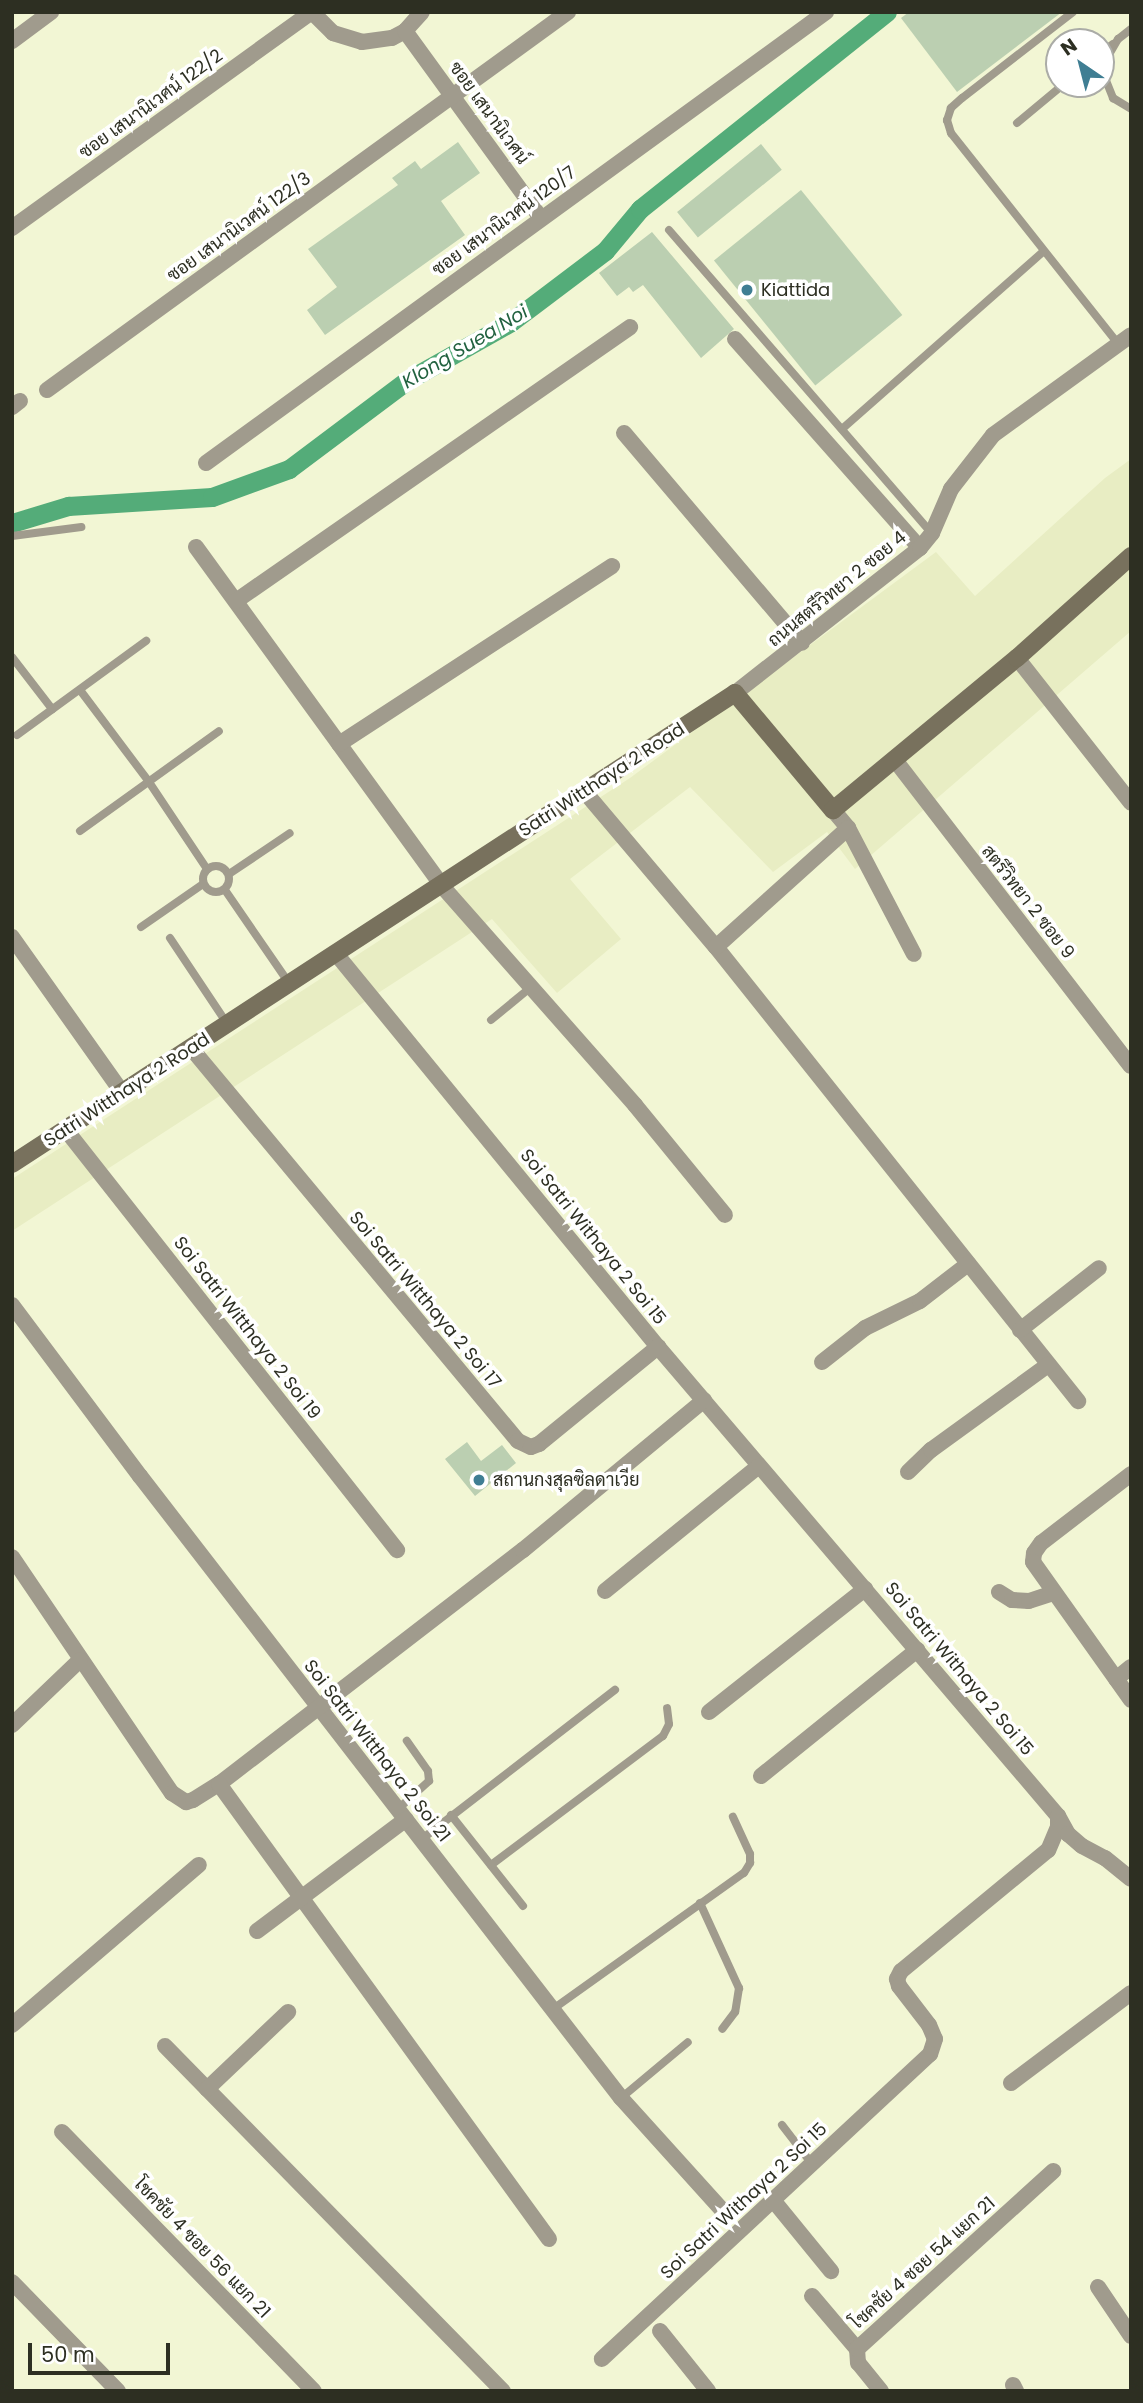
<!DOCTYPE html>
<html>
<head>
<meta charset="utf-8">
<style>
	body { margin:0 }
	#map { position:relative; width:1143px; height:2403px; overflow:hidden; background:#f2f6d4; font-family:Poppins,Sarabun,sans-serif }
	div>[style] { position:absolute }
	.built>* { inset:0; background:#e8edc3 }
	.canal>* { height:19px; margin:-9.5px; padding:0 9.5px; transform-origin:9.5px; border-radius:9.5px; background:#54ac79 }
	.building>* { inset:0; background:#bbcfb1; transform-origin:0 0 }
	.lane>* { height:8px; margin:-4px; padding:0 4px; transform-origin:4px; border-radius:4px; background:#a09b8d }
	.lane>.ring { margin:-4px; padding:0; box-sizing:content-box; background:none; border:8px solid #a09b8d; border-radius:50% }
	.street>* { height:16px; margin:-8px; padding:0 8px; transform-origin:8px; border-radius:8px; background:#a09b8d }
	.secondary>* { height:18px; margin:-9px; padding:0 9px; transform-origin:9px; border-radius:9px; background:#78715d }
	.dots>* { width:19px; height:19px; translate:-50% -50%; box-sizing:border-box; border:4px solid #fff; border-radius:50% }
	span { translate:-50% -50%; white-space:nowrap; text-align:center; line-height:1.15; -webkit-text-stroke:7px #fff; paint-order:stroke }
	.street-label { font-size:18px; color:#2d2f22 }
	.poi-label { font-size:18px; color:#2d2f22 }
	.left { translate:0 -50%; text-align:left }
	.water-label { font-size:19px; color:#21613f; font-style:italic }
	.frame { position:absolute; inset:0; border:14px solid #2d2f22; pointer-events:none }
	.north { position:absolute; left:1045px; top:28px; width:70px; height:70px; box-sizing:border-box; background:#fff; border:2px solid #abaca7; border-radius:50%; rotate:325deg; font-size:19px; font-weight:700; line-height:28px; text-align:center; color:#2d2f22 }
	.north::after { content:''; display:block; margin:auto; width:24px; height:32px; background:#3f7e93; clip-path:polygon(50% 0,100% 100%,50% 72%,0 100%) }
	.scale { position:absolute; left:28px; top:2343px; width:142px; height:32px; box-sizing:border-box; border:4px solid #2d2f22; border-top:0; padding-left:9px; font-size:21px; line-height:24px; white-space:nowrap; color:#2d2f22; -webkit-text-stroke:5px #fff; paint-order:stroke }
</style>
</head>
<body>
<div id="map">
	<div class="built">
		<i style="clip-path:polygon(1131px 459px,1131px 631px,855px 869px,827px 832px,773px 872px,690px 787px,570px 879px,621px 939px,557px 993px,492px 919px,12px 1231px,12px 1179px,630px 778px,936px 552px,975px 596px,1105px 478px)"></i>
	</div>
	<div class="canal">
		<i style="left:12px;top:523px;width:59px;rotate:-16.9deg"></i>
		<i style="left:68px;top:506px;width:144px;rotate:-3.6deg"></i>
		<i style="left:212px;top:497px;width:82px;rotate:-20deg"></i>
		<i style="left:289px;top:469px;width:146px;rotate:-36.9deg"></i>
		<i style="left:406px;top:381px;width:120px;rotate:-29.3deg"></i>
		<i style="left:511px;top:322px;width:118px;rotate:-37.1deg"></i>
		<i style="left:605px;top:251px;width:55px;rotate:-50.2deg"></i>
		<i style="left:640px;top:209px;width:316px;rotate:-38.6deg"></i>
	</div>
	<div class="building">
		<i style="clip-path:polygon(909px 12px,1062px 12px,957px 92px,901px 18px)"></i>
		<i style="clip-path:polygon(458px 142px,480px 173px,441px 201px,465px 235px,325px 335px,307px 310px,337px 287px,308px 249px,398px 185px,392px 178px,415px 161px,421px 169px)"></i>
		<i style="left:761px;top:144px;width:33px;height:108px;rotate:51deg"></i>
		<i style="left:801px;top:190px;width:161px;height:112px;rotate:51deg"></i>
		<i style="clip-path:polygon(652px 232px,734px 329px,701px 358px,643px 285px,633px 292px,629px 287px,617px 296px,599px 273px)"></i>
		<i style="clip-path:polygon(467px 1442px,481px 1461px,502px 1445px,516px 1463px,475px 1496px,445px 1459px)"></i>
	</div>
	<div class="lane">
		<i style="left:1073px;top:12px;width:140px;rotate:142.2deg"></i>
		<i style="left:962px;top:98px;width:15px;rotate:138deg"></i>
		<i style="left:951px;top:108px;width:13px;rotate:108deg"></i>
		<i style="left:947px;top:120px;width:14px;rotate:73deg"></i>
		<i style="left:951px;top:133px;width:269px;rotate:51.6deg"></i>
		<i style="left:1131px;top:29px;width:16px;rotate:142deg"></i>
		<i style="left:1118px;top:39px;width:22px;rotate:120deg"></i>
		<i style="left:1107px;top:58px;width:20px;rotate:96deg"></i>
		<i style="left:1105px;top:78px;width:22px;rotate:68deg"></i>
		<i style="left:1113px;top:98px;width:21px;rotate:31deg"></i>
		<i style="left:1101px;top:53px;width:15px;rotate:-37deg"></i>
		<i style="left:1017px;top:123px;width:61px;rotate:-39.7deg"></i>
		<i style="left:669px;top:230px;width:400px;rotate:49.1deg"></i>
		<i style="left:842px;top:429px;width:268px;rotate:-41.4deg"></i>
		<i style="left:12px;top:536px;width:70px;rotate:-7.4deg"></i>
		<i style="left:12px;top:657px;width:66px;rotate:52.4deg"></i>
		<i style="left:80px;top:690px;width:115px;rotate:53.1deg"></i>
		<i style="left:149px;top:782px;width:105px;rotate:56.3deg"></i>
		<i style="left:17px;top:735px;width:160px;rotate:-36.1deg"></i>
		<i style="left:80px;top:831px;width:171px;rotate:-35.7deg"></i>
		<i class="ring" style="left:203px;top:866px;width:18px;height:18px"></i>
		<i style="left:229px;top:874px;width:73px;rotate:-33.9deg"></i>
		<i style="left:225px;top:890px;width:113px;rotate:55.5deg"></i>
		<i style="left:141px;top:927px;width:75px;rotate:-34.7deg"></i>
		<i style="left:170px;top:938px;width:105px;rotate:56.3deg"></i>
		<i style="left:491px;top:1020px;width:50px;rotate:-39.4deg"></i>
		<i style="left:398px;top:1809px;width:42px;rotate:-42.1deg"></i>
		<i style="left:429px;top:1781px;width:10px;rotate:-96deg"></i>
		<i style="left:428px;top:1771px;width:37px;rotate:-125deg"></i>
		<i style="left:451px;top:1815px;width:116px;rotate:51.6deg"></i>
		<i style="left:422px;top:1839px;width:244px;rotate:-37.7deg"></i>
		<i style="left:491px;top:1865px;width:215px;rotate:-36.9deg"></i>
		<i style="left:663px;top:1736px;width:13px;rotate:-63deg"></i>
		<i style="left:669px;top:1724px;width:16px;rotate:-97deg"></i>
		<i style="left:700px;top:1903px;width:94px;rotate:65.4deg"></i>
		<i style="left:739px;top:1988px;width:24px;rotate:99deg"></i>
		<i style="left:735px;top:2012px;width:21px;rotate:127deg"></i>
		<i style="left:553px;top:2009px;width:234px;rotate:-35.5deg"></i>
		<i style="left:744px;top:1873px;width:12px;rotate:-59deg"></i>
		<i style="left:750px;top:1863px;width:9px;rotate:-90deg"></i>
		<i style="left:750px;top:1854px;width:41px;rotate:-114.7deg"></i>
		<i style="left:621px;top:2098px;width:87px;rotate:-39.9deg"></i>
		<i style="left:782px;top:2125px;width:49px;rotate:52.4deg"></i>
	</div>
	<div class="street">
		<i style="left:312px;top:12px;width:30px;rotate:45deg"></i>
		<i style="left:333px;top:33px;width:30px;rotate:17deg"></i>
		<i style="left:362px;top:42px;width:30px;rotate:-8deg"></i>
		<i style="left:392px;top:38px;width:15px;rotate:-28deg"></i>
		<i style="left:405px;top:31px;width:25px;rotate:-48deg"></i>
		<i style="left:405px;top:31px;width:231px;rotate:54deg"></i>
		<i style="left:12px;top:41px;width:49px;rotate:-36.6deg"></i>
		<i style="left:12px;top:228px;width:369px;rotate:-35.8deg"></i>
		<i style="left:735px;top:339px;width:279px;rotate:48.5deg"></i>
		<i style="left:47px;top:390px;width:644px;rotate:-35.96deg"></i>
		<i style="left:12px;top:407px;width:10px;rotate:-37deg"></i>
		<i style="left:624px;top:433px;width:275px;rotate:49.7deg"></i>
		<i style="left:206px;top:463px;width:767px;rotate:-36.03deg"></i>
		<i style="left:196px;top:547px;width:419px;rotate:54deg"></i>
		<i style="left:442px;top:886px;width:292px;rotate:48.6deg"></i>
		<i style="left:635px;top:1105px;width:142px;rotate:50.7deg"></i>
		<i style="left:236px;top:601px;width:480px;rotate:-34.8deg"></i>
		<i style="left:1017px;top:658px;width:184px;rotate:51.8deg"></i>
		<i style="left:735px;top:693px;width:235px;rotate:-38.1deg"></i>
		<i style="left:920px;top:548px;width:19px;rotate:-51deg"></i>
		<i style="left:932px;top:533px;width:48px;rotate:-66.6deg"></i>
		<i style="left:951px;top:489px;width:68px;rotate:-52.1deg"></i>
		<i style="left:993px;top:435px;width:170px;rotate:-35.9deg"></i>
		<i style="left:339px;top:744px;width:326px;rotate:-33.1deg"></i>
		<i style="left:895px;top:760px;width:386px;rotate:52.4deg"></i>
		<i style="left:584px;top:791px;width:204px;rotate:49.8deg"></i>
		<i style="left:716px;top:947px;width:581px;rotate:51.43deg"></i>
		<i style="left:833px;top:810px;width:23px;rotate:50deg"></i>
		<i style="left:848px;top:828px;width:142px;rotate:62.4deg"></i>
		<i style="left:12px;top:937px;width:192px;rotate:54.7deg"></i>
		<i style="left:716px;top:947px;width:178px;rotate:-42deg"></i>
		<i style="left:337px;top:955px;width:507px;rotate:50.69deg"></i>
		<i style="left:658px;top:1347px;width:616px;rotate:49.54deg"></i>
		<i style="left:1058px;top:1816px;width:11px;rotate:90deg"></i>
		<i style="left:1058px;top:1827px;width:25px;rotate:113deg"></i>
		<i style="left:1048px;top:1850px;width:190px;rotate:140.5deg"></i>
		<i style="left:901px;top:1971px;width:9px;rotate:117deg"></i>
		<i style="left:897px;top:1979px;width:7px;rotate:74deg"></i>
		<i style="left:899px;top:1986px;width:49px;rotate:52.4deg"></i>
		<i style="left:929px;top:2025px;width:15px;rotate:67deg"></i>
		<i style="left:935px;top:2039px;width:16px;rotate:108deg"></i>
		<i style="left:930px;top:2054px;width:448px;rotate:137.1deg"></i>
		<i style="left:191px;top:1048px;width:511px;rotate:50.24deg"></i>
		<i style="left:518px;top:1441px;width:14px;rotate:25deg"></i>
		<i style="left:531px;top:1447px;width:9px;rotate:-21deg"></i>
		<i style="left:539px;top:1444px;width:154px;rotate:-39.2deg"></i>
		<i style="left:66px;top:1130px;width:535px;rotate:51.76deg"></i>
		<i style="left:12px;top:1305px;width:214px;rotate:53.2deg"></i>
		<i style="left:140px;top:1476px;width:786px;rotate:52.28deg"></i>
		<i style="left:621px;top:2098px;width:154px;rotate:47.9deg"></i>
		<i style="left:1020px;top:1330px;width:100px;rotate:-38.1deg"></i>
		<i style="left:822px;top:1362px;width:55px;rotate:-38.3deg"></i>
		<i style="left:865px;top:1328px;width:61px;rotate:-26.1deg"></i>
		<i style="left:920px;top:1301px;width:61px;rotate:-37.6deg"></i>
		<i style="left:908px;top:1472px;width:32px;rotate:-44deg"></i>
		<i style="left:931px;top:1450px;width:145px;rotate:-36deg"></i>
		<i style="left:1131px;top:1474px;width:113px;rotate:142.5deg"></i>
		<i style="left:1041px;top:1543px;width:12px;rotate:125deg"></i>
		<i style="left:1034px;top:1553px;width:9px;rotate:96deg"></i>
		<i style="left:1033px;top:1562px;width:169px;rotate:54.6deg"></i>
		<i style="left:12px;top:1557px;width:285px;rotate:55.9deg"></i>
		<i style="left:172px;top:1793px;width:17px;rotate:33deg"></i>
		<i style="left:186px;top:1802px;width:7px;rotate:-16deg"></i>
		<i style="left:193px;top:1800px;width:31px;rotate:-32deg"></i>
		<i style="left:219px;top:1784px;width:384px;rotate:-37.6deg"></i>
		<i style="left:523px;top:1550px;width:235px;rotate:-39.6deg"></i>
		<i style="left:605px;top:1591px;width:198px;rotate:-39.1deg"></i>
		<i style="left:999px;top:1592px;width:15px;rotate:32deg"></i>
		<i style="left:1012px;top:1600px;width:17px;rotate:3deg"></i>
		<i style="left:1029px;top:1601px;width:26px;rotate:-18deg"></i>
		<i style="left:1116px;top:1679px;width:19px;rotate:-39deg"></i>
		<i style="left:709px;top:1712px;width:199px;rotate:-38.3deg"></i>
		<i style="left:12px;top:1725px;width:94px;rotate:-43.7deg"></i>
		<i style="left:761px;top:1776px;width:201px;rotate:-38.9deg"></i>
		<i style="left:219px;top:1784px;width:562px;rotate:54.05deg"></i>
		<i style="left:1058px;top:1816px;width:21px;rotate:61deg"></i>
		<i style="left:1068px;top:1834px;width:18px;rotate:41deg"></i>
		<i style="left:1082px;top:1846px;width:26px;rotate:28deg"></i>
		<i style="left:1105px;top:1858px;width:33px;rotate:39deg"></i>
		<i style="left:257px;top:1931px;width:186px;rotate:-36.9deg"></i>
		<i style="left:12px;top:2025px;width:246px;rotate:-40.6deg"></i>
		<i style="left:165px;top:2046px;width:483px;rotate:45.6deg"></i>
		<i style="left:1011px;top:2083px;width:150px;rotate:-36.9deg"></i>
		<i style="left:207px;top:2089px;width:112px;rotate:-43.5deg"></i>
		<i style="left:62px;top:2132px;width:361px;rotate:45.8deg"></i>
		<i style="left:773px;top:2200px;width:92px;rotate:50.8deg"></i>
		<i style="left:12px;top:2282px;width:152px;rotate:45.8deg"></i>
		<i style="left:1098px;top:2287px;width:59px;rotate:56deg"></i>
		<i style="left:812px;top:2296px;width:70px;rotate:49.7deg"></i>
		<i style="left:660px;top:2331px;width:77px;rotate:51.3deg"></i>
		<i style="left:1013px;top:2385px;width:7px;rotate:63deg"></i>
		<i style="left:881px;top:2391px;width:36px;rotate:-129deg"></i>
		<i style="left:858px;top:2363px;width:14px;rotate:-94deg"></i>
		<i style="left:857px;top:2349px;width:265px;rotate:-42.2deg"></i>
	</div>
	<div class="secondary">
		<i style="left:12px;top:1164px;width:863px;rotate:-33.08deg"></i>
		<i style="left:735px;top:693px;width:153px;rotate:50.1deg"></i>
		<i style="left:833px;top:810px;width:239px;rotate:-39.6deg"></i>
		<i style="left:1017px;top:658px;width:153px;rotate:-41.8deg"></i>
	</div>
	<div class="dots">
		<i style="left:747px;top:290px;background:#3f7e93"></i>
		<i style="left:479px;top:1480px;background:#3f7e93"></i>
	</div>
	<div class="street-label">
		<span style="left:151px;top:104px;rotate:-36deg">ซอย เสนานิเวศน์ 122/2</span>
		<span style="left:489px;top:113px;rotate:54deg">ซอย เสนานิเวศน์</span>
		<span style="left:504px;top:221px;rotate:-36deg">ซอย เสนานิเวศน์ 120/7</span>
		<span style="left:239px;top:227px;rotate:-36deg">ซอย เสนานิเวศน์ 122/3</span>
		<span style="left:837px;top:589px;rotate:-39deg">ถนนสตรีวิทยา 2 ซอย 4</span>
		<span style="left:602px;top:780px;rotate:-33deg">Satri Witthaya 2 Road</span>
		<span style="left:1028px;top:902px;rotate:52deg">สตรีวิทยา 2 ซอย 9</span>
		<span style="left:127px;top:1090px;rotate:-33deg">Satri Witthaya 2 Road</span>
		<span style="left:593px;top:1237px;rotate:51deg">Soi Satri Withaya 2 Soi 15</span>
		<span style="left:425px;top:1300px;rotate:50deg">Soi Satri Witthaya 2 Soi 17</span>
		<span style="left:247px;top:1328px;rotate:52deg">Soi Satri Witthaya 2 Soi 19</span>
		<span style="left:959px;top:1669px;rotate:50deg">Soi Satri Withaya 2 Soi 15</span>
		<span style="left:377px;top:1751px;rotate:52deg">Soi Satri Witthaya 2 Soi 21</span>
		<span style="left:744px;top:2201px;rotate:-43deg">Soi Satri Withaya 2 Soi 15</span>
		<span style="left:202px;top:2248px;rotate:46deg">โชคชัย 4 ซอย 56 แยก 21</span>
		<span style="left:923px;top:2263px;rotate:-42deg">โชคชัย 4 ซอย 54 แยก 21</span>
	</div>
	<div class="poi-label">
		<span class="left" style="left:761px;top:290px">Kiattida</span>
		<span class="left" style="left:493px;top:1480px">สถานกงสุลซิลดาเวีย</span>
	</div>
	<div class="water-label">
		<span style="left:465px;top:347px;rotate:-31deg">Klong Suea Noi</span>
	</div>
	<div class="frame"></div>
	<div class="north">N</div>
	<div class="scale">50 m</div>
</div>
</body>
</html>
